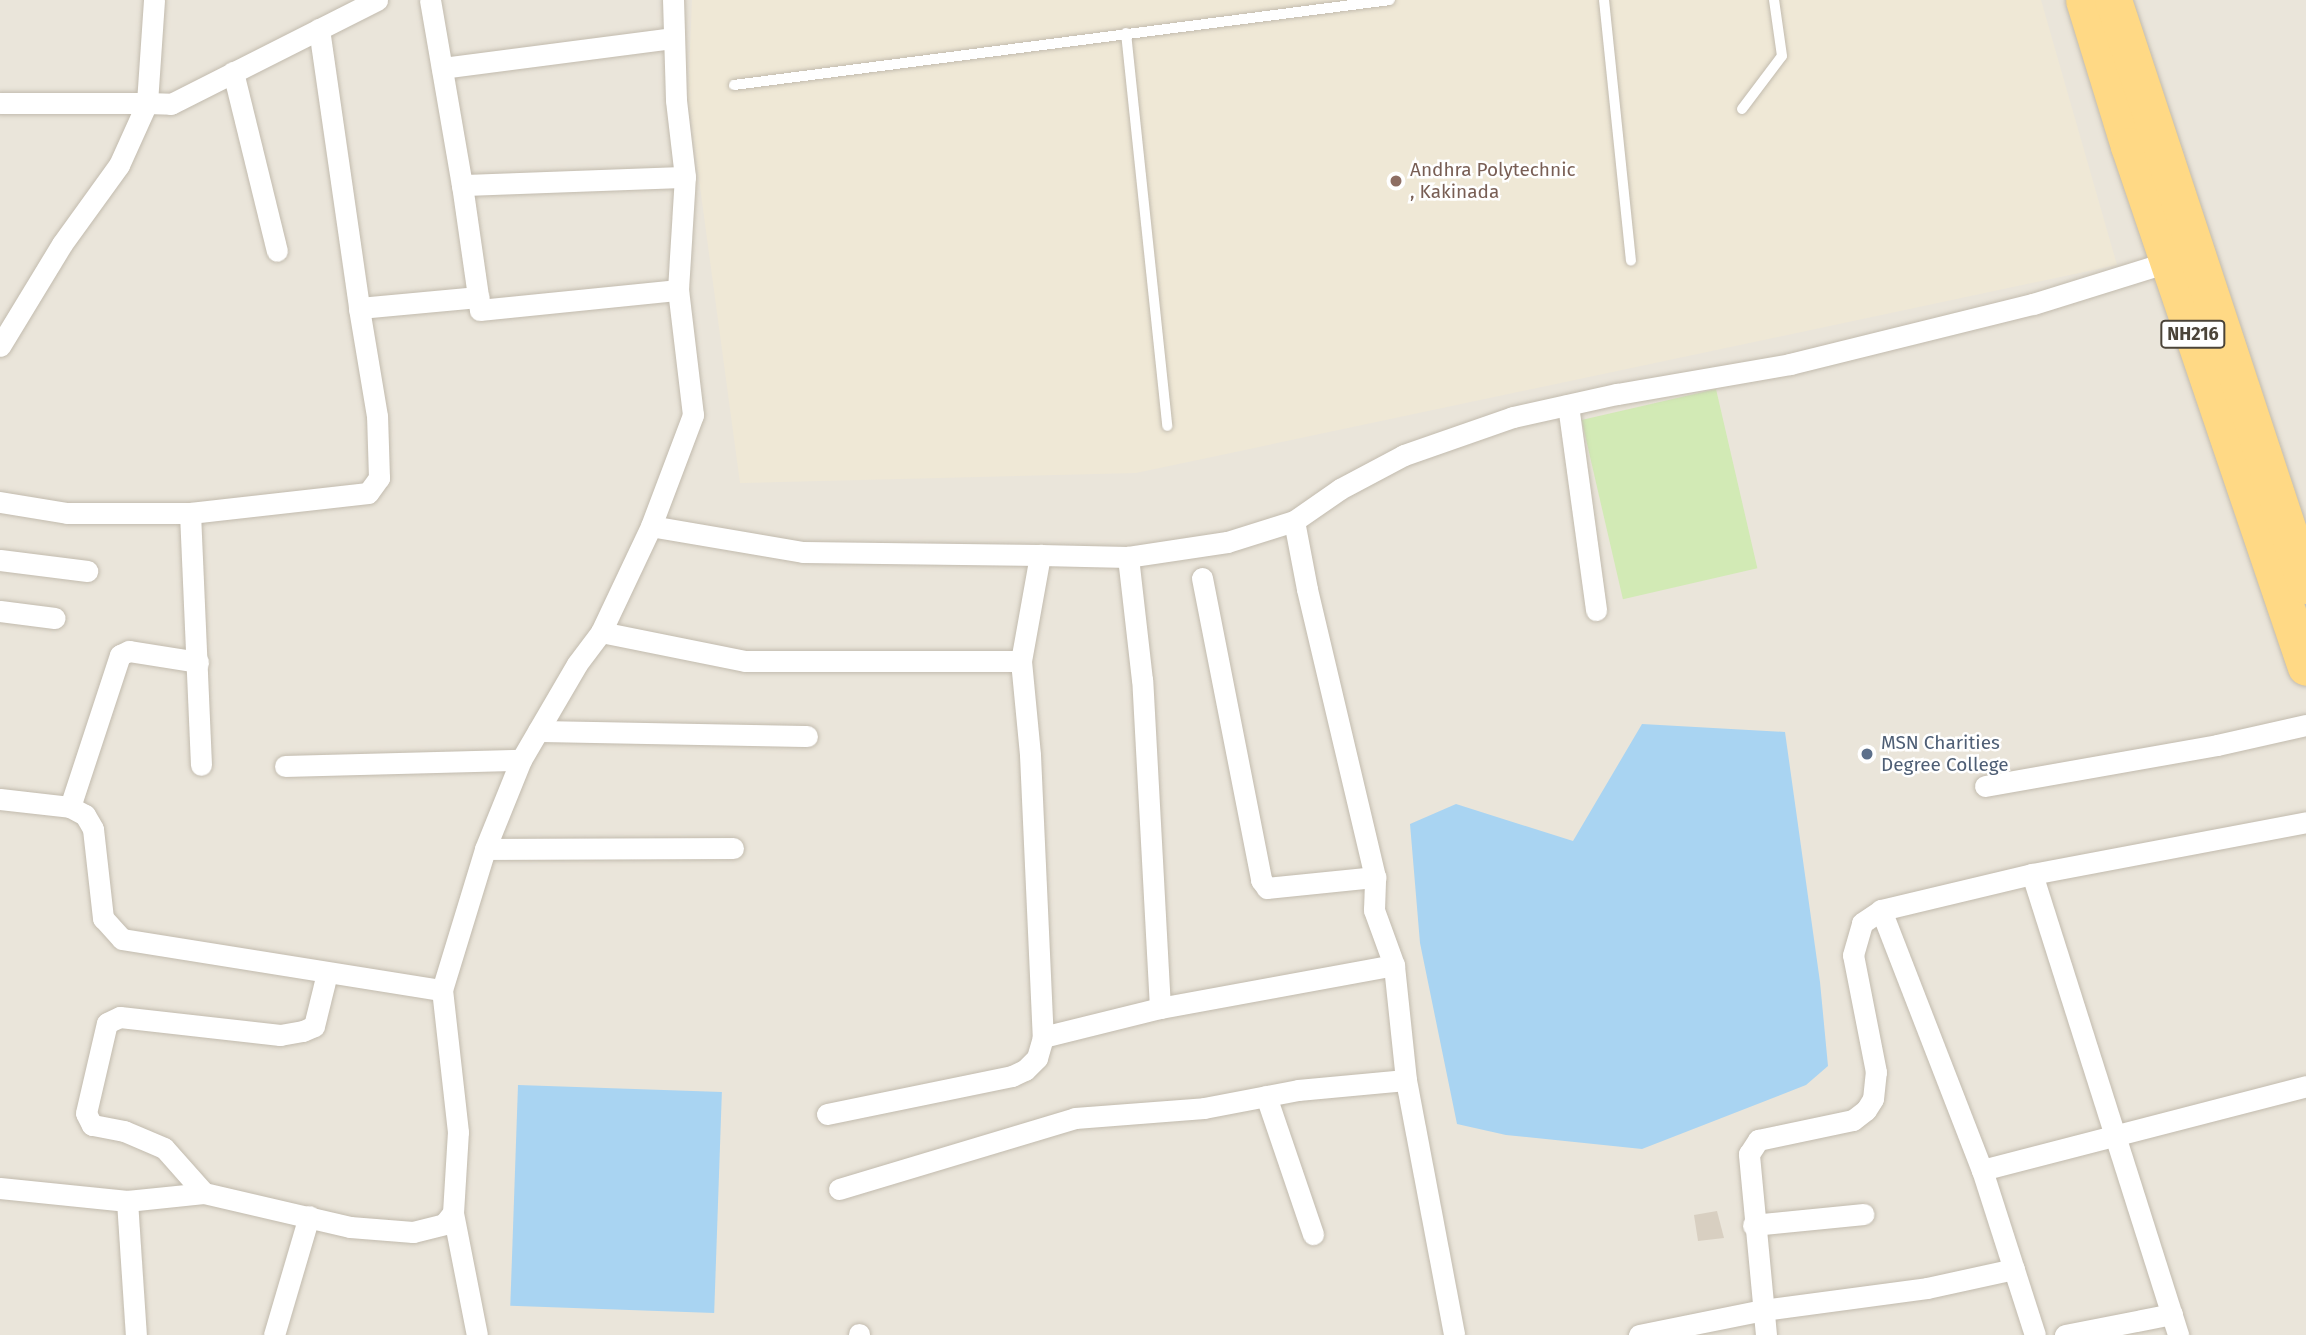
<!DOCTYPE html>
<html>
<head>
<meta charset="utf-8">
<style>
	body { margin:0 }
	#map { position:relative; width:2306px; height:1335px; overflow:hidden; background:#f6f3ec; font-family:"Fira Sans",sans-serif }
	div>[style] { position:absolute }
	.residential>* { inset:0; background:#eae5da; transform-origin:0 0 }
	.education>* { inset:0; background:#efe8d6 }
	.green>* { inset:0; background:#d2eab5; transform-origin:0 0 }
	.water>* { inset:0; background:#a9d4f2; transform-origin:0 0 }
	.building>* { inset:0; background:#d8cfc1 }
	.roads { filter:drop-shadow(0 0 2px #c2bbae) drop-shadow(0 0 2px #c2bbae) }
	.service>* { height:10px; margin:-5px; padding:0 5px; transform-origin:5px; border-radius:5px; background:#fff }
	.minor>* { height:21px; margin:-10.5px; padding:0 10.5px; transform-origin:10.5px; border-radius:10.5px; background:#fff }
	.trunk>* { height:37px; margin:-18.5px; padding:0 18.5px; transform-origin:18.5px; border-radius:18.5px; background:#ffd985 }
	.dots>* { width:19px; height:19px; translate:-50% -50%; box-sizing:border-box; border:4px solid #fff; border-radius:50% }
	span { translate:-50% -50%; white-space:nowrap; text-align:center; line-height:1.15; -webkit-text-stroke:5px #fff; paint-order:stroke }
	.shield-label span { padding:2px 5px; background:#fff; border:2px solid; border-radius:5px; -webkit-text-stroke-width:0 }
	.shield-label { font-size:18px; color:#4b4439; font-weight:700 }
	.education-label { font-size:19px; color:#785e54 }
	.left { translate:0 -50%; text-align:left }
	.service-label { font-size:19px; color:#4e5e75 }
</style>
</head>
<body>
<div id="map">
	<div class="residential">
		<i style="left:0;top:0;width:2306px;height:1335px"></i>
	</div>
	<div class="education">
		<i style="clip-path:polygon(692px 0,2041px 0,2117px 265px,1136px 473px,740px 483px,688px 98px)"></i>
	</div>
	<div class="green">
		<i style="left:1716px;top:389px;width:184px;height:138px;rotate:77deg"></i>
	</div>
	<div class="water">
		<i style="clip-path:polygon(1642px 724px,1785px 732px,1820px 982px,1828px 1066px,1806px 1085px,1642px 1149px,1506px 1135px,1457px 1124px,1420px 943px,1410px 824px,1456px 804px,1573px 841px)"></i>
		<i style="left:518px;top:1085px;width:204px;height:221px;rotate:2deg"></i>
	</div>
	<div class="building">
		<i style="clip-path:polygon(1717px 1211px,1724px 1238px,1698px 1241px,1694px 1215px)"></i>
	</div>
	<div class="roads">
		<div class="service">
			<i style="left:1604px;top:0;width:262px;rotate:84.1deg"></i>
			<i style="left:1126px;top:33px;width:395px;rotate:84deg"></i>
			<i style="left:734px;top:85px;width:661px;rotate:-7.38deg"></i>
			<i style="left:1742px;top:109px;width:66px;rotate:-53deg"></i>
			<i style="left:1782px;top:56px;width:57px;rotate:-98.1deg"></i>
		</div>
		<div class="minor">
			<i style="left:154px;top:0;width:103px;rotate:93.9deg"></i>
			<i style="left:147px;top:103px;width:24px;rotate:2deg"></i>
			<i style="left:171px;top:104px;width:231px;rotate:-26.8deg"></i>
			<i style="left:430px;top:0;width:188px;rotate:80.2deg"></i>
			<i style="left:462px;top:185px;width:223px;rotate:-2.1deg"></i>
			<i style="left:685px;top:177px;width:78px;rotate:-96.7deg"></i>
			<i style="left:676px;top:100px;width:100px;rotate:-91.7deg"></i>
			<i style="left:319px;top:29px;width:282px;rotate:81.8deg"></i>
			<i style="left:359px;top:308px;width:120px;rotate:-5.3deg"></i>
			<i style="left:442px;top:68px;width:233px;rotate:-7.4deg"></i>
			<i style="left:233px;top:72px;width:184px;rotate:76.2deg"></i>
			<i style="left:0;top:103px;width:147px"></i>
			<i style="left:147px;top:103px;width:68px;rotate:114.3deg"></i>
			<i style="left:119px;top:165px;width:97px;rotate:125.8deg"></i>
			<i style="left:62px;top:244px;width:119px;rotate:121.3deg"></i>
			<i style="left:462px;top:185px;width:126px;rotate:81.8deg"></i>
			<i style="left:480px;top:310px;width:199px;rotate:-5.8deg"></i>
			<i style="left:678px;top:290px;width:113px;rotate:-86.5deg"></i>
			<i style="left:1568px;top:405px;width:207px;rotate:82.2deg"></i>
			<i style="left:0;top:502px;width:68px;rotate:9.3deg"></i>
			<i style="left:67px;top:513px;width:123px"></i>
			<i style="left:190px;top:513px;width:179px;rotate:-6.4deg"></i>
			<i style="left:368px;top:493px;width:19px;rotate:-54deg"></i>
			<i style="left:379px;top:478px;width:62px;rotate:-91.8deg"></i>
			<i style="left:377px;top:416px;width:109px;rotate:-99.5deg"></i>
			<i style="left:190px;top:513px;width:252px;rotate:87.5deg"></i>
			<i style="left:1294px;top:521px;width:56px;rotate:-34.8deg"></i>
			<i style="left:1340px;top:489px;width:72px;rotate:-28deg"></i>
			<i style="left:1404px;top:455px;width:115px;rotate:-19.2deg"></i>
			<i style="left:1513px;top:417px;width:107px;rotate:-12.5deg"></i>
			<i style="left:1617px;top:394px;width:176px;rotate:-9.8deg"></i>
			<i style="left:1790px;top:364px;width:250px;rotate:-13.9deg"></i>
			<i style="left:2033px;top:304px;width:141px;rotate:-17.3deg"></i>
			<i style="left:0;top:560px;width:88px;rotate:7.2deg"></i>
			<i style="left:1202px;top:578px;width:308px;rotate:78.9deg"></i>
			<i style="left:1261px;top:880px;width:10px;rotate:53deg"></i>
			<i style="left:1267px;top:888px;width:109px;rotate:-5.8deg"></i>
			<i style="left:0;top:611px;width:55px;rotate:7.3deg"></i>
			<i style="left:601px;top:632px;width:147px;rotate:11.4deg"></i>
			<i style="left:745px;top:661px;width:276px"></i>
			<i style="left:1021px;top:661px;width:108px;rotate:-79.8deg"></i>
			<i style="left:1040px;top:555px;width:237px;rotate:-179.3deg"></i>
			<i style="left:803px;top:552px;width:154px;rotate:-170.3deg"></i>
			<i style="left:1021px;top:661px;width:94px;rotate:84.5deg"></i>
			<i style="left:1030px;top:755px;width:282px;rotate:87.4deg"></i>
			<i style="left:1043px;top:1037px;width:121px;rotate:-13.9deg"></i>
			<i style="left:1160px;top:1008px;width:328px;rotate:-93.1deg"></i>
			<i style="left:1142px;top:680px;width:124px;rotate:-96.5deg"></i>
			<i style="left:1128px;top:557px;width:88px;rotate:-178.7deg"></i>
			<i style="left:538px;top:731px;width:269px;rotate:1.1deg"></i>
			<i style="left:285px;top:766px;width:236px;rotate:-1.5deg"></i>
			<i style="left:1985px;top:786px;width:236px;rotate:-10deg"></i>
			<i style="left:2217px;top:745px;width:91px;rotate:-12.7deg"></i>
			<i style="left:0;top:799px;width:70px;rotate:6.5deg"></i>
			<i style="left:70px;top:807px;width:17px;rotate:28deg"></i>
			<i style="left:85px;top:815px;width:16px;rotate:60deg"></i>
			<i style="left:93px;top:829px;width:90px;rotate:83.6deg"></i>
			<i style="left:103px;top:918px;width:28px;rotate:48deg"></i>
			<i style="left:122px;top:939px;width:324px;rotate:9.1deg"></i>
			<i style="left:70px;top:807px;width:160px;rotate:-71.8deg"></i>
			<i style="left:120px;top:655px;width:10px;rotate:-24deg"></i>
			<i style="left:129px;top:651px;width:70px;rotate:9.1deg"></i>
			<i style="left:485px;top:849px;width:248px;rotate:-0.2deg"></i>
			<i style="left:2032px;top:874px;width:484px;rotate:72.4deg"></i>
			<i style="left:1881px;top:910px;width:279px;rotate:68.8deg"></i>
			<i style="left:1982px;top:1170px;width:173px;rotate:72.2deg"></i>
			<i style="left:1160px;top:1008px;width:238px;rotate:-10.4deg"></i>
			<i style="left:1406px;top:1080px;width:259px;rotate:79.3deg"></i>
			<i style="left:1266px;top:1096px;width:146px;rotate:71.2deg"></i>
			<i style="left:827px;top:1114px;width:189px;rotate:-11.6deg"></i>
			<i style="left:1012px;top:1076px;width:14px;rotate:-25deg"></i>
			<i style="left:1025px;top:1070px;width:17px;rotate:-45deg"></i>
			<i style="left:1037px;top:1058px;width:22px;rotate:-74deg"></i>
			<i style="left:1982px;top:1170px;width:335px;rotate:-14.5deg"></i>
			<i style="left:0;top:1188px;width:128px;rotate:5.8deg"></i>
			<i style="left:127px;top:1201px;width:77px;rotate:-5.9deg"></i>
			<i style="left:204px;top:1193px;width:150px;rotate:13.1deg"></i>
			<i style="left:350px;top:1227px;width:63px;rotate:4.5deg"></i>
			<i style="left:413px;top:1232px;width:32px;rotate:-14deg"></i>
			<i style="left:444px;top:1224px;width:14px;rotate:-51deg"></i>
			<i style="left:453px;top:1213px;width:81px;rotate:-86.5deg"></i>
			<i style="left:458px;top:1132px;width:143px;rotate:-96.4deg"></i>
			<i style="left:442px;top:990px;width:147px;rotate:-73deg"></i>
			<i style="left:485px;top:849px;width:96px;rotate:-68deg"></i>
			<i style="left:521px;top:760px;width:111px;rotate:-59.7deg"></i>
			<i style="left:577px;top:664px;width:40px;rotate:-53deg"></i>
			<i style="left:601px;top:632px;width:117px;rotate:-64.7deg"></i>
			<i style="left:651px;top:526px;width:119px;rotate:-69.3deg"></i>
			<i style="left:693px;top:415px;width:126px;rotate:-96.8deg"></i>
			<i style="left:839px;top:1189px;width:246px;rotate:-16.7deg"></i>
			<i style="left:1075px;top:1118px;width:129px;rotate:-4.4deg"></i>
			<i style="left:1204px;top:1108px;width:96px;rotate:-10.8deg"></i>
			<i style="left:1298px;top:1090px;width:108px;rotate:-5.3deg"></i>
			<i style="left:1406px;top:1080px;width:116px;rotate:-96deg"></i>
			<i style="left:1394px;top:965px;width:59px;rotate:-110deg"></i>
			<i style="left:1374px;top:910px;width:33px;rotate:-88deg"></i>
			<i style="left:1375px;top:877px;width:296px;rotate:-103.3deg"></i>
			<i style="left:1307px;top:589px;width:69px;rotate:-100.8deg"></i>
			<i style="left:1294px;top:521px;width:70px;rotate:162.6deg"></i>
			<i style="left:1227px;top:542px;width:100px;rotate:171.4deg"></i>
			<i style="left:204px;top:1193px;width:60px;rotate:-131.6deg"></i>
			<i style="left:164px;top:1148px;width:43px;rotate:-157deg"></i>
			<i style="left:124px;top:1131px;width:33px;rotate:-169deg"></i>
			<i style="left:92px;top:1125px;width:13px;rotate:-117deg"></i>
			<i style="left:86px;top:1113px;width:92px;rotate:-76.9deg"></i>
			<i style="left:107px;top:1023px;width:14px;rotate:-25deg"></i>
			<i style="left:120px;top:1017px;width:161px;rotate:6.4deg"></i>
			<i style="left:280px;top:1035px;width:23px;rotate:-10deg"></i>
			<i style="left:303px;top:1031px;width:12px;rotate:-24deg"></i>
			<i style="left:314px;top:1026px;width:55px;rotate:-76.2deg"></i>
			<i style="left:127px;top:1201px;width:134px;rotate:86.2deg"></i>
			<i style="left:453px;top:1213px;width:124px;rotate:78.9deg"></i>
			<i style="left:1753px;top:1225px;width:111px;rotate:-5.7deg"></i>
			<i style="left:859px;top:1334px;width:1px;rotate:90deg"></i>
			<i style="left:274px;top:1335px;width:124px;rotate:-73.6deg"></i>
			<i style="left:1639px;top:1335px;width:126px;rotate:-11.4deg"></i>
			<i style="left:1763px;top:1310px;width:165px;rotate:-7.6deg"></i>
			<i style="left:1927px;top:1288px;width:89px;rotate:-12.3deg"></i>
			<i style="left:1766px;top:1335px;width:182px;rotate:-95.4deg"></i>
			<i style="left:1749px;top:1154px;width:17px;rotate:-57deg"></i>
			<i style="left:1758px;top:1140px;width:97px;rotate:-11.9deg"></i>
			<i style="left:1853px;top:1120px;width:16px;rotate:-38deg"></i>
			<i style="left:1866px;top:1110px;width:13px;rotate:-58deg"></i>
			<i style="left:1873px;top:1099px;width:27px;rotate:-84deg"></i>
			<i style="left:1876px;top:1072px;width:119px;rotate:-101.1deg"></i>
			<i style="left:1853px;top:955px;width:33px;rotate:-74deg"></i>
			<i style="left:1862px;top:923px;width:23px;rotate:-34deg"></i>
			<i style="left:1881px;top:910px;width:155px;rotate:-13.4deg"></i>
			<i style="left:2032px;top:874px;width:279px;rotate:-10.7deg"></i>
			<i style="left:2065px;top:1335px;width:109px;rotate:-11.1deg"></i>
		</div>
		<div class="trunk">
			<i style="left:2084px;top:0;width:153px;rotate:72.9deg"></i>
			<i style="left:2129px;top:146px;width:550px;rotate:71.24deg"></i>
			<i style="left:2113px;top:0;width:616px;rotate:71.74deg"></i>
		</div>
	</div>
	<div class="dots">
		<i style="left:1396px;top:181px;background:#8d6e63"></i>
		<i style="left:1867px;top:754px;background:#5c6f8a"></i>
	</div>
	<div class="shield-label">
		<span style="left:2193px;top:334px">NH216</span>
	</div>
	<div class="education-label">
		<span class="left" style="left:1410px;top:181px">Andhra Polytechnic<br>, Kakinada</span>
	</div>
	<div class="service-label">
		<span class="left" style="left:1881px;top:754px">MSN Charities<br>Degree College</span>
	</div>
</div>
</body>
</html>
